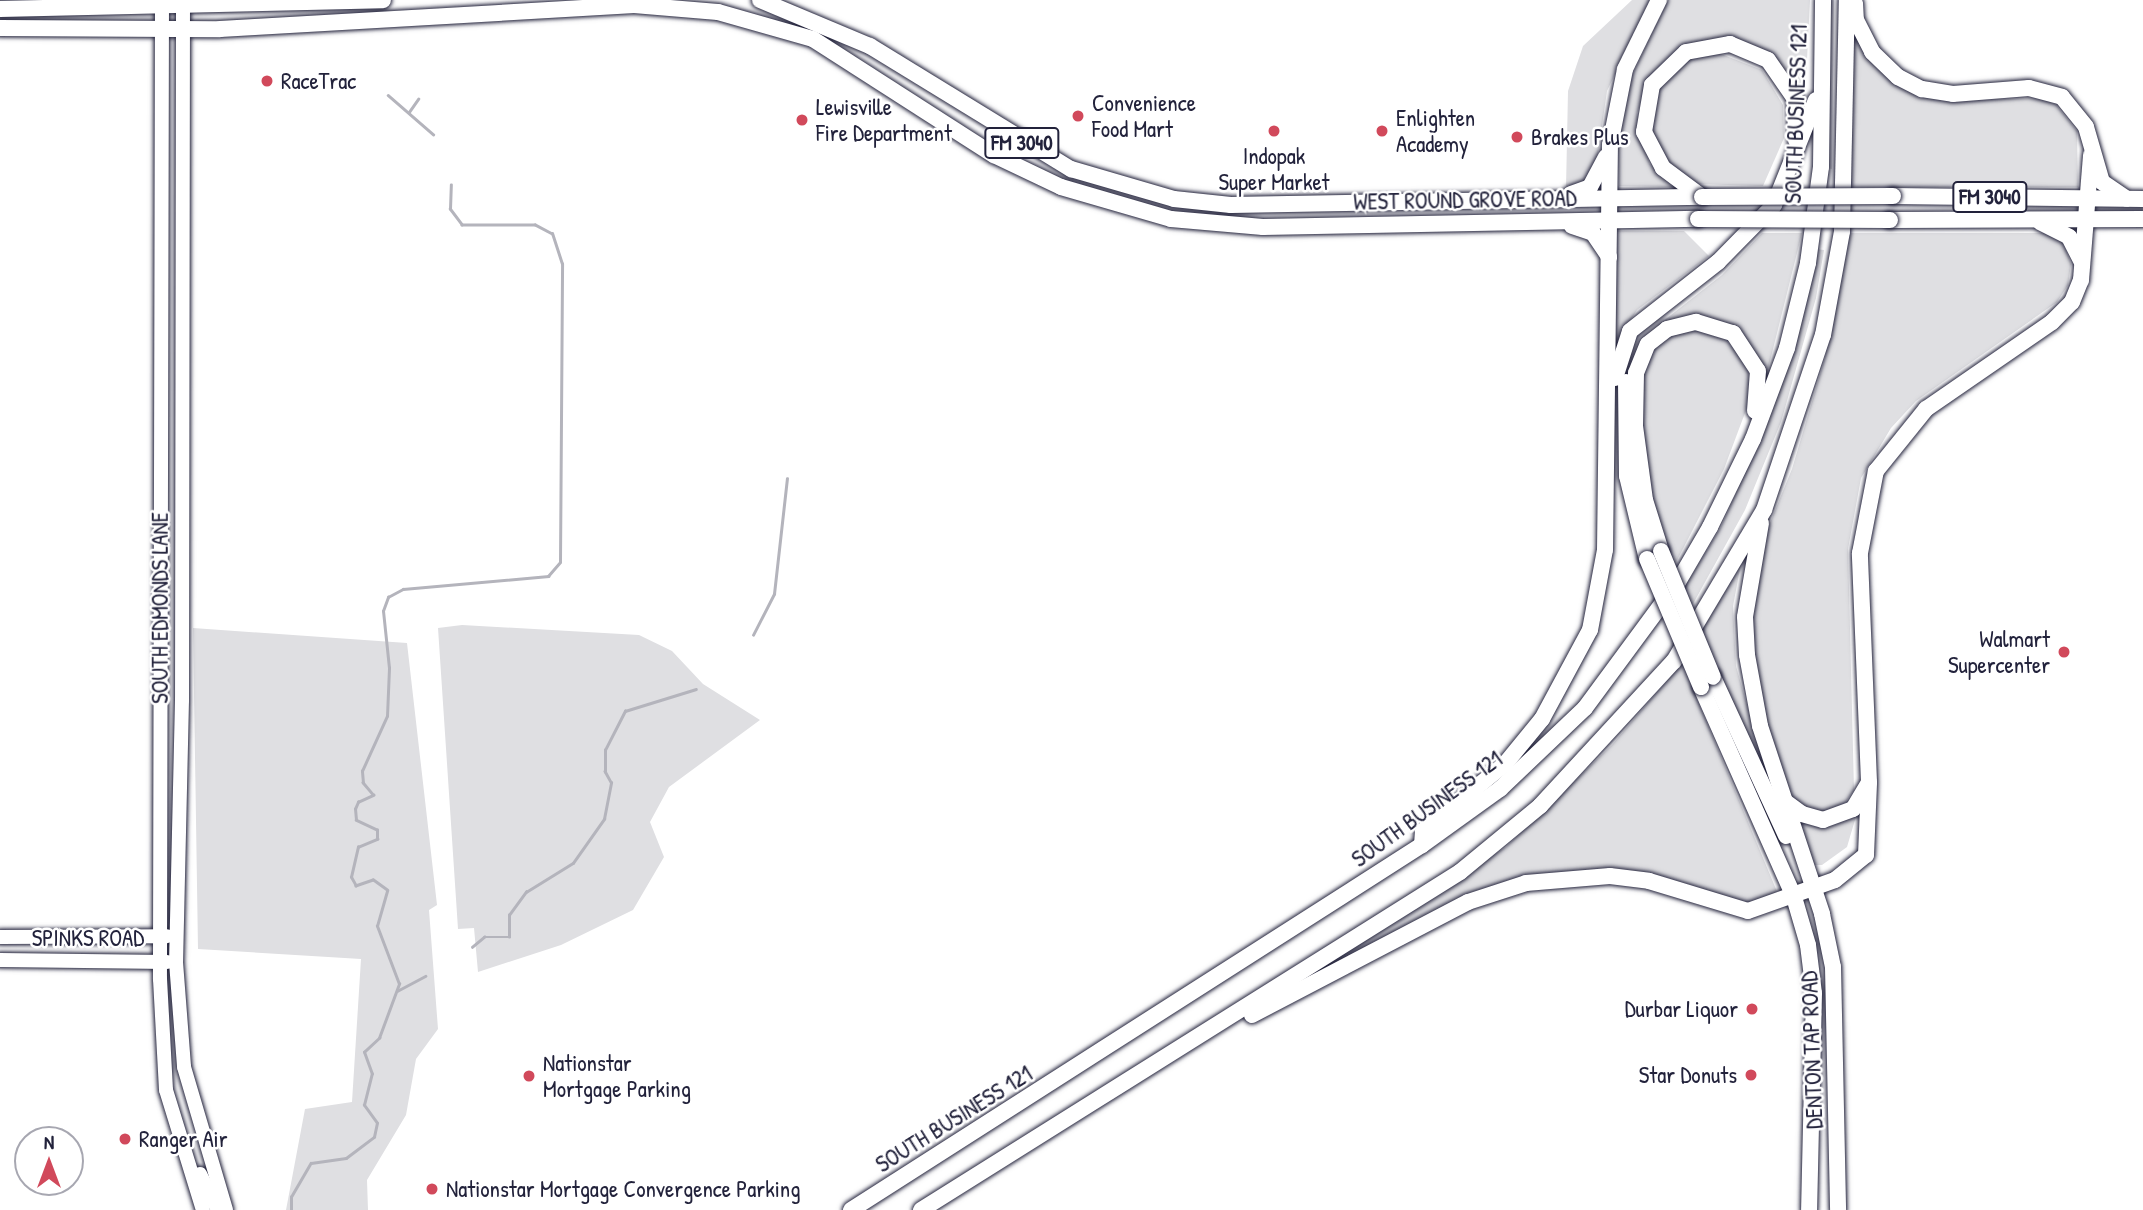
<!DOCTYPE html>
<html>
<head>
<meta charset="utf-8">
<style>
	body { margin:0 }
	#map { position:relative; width:2143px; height:1210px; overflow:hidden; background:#fff; font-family:"Patrick Hand",sans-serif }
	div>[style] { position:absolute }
	.green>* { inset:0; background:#dfdfe2 }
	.stream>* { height:2.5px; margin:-1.25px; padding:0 1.25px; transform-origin:1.25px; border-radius:1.25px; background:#b4b4bc }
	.roads { filter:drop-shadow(0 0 2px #22223b) drop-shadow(0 0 2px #22223b) }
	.secondary>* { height:14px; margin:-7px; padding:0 7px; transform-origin:7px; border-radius:7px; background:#fff }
	.primary>* { height:16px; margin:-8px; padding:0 8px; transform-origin:8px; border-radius:8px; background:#fff }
	.bridges { filter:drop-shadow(0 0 2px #22223b) drop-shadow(0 0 2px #22223b) }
	.primary-bridge>* { height:16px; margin:-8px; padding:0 8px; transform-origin:8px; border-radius:8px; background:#fff }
	.dots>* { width:19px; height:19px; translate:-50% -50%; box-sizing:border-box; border:4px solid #fff; border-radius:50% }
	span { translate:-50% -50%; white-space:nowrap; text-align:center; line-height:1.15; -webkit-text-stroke:5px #fff; paint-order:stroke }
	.shield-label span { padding:2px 5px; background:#fff; border:2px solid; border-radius:5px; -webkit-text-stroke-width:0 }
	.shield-label { font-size:21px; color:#22223b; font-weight:700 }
	.poi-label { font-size:23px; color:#22223b }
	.left { translate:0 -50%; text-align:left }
	.right { translate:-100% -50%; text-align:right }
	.street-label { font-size:23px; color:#22223b }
	.north { position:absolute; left:14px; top:1126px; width:70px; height:70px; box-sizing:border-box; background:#fff; border:2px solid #a7a7b1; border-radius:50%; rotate:0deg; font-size:19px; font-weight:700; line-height:28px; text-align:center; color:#22223b }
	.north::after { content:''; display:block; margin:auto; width:24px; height:32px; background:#d1495b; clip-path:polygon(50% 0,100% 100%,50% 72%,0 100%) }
</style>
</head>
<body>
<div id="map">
	<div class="green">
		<i style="clip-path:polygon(1632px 0,1650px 0,1607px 91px,1595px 174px,1577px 187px,1566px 188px,1568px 91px,1583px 46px)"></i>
		<i style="clip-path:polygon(1668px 0,1810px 0,1805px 100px,1794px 142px,1794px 105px,1755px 51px,1683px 47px,1650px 77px,1637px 113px,1649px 163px,1673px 187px,1619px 186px,1618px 137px,1630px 80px)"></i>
		<i style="clip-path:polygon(1829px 0,1834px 0,1832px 169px,1826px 168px)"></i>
		<i style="clip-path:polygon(1854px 28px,1876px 67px,1898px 86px,1965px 100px,2043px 98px,2056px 105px,2077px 131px,2078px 187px,1851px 187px)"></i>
		<i style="clip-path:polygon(1716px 52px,1762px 70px,1783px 105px,1784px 138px,1763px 186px,1694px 184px,1669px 170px,1650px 142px,1656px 87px,1682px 61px)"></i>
		<i style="clip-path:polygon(1615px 231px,1684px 231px,1709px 256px,1637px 310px,1610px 352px)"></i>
		<i style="clip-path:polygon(1762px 233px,1802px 233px,1764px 385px,1730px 327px,1657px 326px,1722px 275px)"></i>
		<i style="clip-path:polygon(1846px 233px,2051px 233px,2062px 239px,2071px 264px,2068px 285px,2057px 302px,1916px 401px,1891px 428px,1861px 478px,1848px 549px,1854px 790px,1842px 807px,1817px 814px,1791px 800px,1758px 699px,1749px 649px,1759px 550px,1792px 469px,1825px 358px)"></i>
		<i style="clip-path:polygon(1815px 249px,1824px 250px,1816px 298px,1781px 422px,1745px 510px,1689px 611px,1681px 593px,1721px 527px,1772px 411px)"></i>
		<i style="clip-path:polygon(1700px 330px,1722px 336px,1747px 363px,1751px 397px,1724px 469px,1671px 572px,1648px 505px,1637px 387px,1653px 346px,1678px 331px)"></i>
		<i style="clip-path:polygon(1743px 553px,1733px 606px,1736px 666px,1773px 797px,1700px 639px,1702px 627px)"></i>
		<i style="clip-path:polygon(462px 625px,639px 635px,672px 651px,703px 684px,760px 720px,669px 787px,650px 822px,664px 857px,633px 910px,561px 945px,478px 972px,474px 928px,458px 929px,438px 628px)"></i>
		<i style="clip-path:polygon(193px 628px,407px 643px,437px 905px,429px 910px,438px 1029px,416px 1059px,406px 1115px,367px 1180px,368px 1210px,286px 1210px,305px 1109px,352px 1102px,361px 959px,198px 949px)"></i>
		<i style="clip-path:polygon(1682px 663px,1778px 894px,1751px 904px,1687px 888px,1550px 875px,1301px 981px,1506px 847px,1612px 745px)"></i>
		<i style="clip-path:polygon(1857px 813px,1847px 847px,1822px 865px,1811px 865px,1800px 821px,1825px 826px)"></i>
	</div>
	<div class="stream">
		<i style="left:388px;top:95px;width:60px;rotate:40.9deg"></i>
		<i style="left:409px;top:112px;width:16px;rotate:-55deg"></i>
		<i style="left:753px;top:635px;width:46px;rotate:-62.9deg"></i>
		<i style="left:774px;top:594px;width:116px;rotate:-83.6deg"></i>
		<i style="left:472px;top:947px;width:16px;rotate:-40deg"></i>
		<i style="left:484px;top:937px;width:25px"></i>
		<i style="left:509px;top:937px;width:22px;rotate:-90deg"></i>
		<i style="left:509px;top:915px;width:29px;rotate:-54deg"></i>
		<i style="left:526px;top:892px;width:55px;rotate:-31.7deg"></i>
		<i style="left:573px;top:863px;width:54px;rotate:-54.8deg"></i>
		<i style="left:604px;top:819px;width:37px;rotate:-79deg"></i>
		<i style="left:611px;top:783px;width:13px;rotate:-119deg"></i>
		<i style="left:605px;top:772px;width:22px;rotate:-90deg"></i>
		<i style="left:605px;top:750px;width:44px;rotate:-62.9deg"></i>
		<i style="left:625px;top:711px;width:74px;rotate:-17.2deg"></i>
		<i style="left:397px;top:991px;width:32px;rotate:-28deg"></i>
		<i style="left:291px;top:1210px;width:13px;rotate:-90deg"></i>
		<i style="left:291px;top:1197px;width:39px;rotate:-60deg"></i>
		<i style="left:311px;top:1163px;width:35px;rotate:-8deg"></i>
		<i style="left:346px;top:1158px;width:35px;rotate:-37deg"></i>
		<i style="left:374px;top:1137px;width:14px;rotate:-78deg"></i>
		<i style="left:377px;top:1123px;width:22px;rotate:-126deg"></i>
		<i style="left:364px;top:1105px;width:32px;rotate:-76deg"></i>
		<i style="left:372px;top:1074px;width:23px;rotate:-110deg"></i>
		<i style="left:364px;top:1052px;width:21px;rotate:-43deg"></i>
		<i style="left:379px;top:1038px;width:58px;rotate:-69.7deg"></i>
		<i style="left:399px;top:984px;width:62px;rotate:-110.8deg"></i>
		<i style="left:377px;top:926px;width:37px;rotate:-74deg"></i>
		<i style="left:387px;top:890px;width:17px;rotate:-144deg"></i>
		<i style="left:373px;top:880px;width:18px;rotate:161deg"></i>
		<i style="left:356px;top:886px;width:10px;rotate:-119deg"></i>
		<i style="left:351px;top:877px;width:31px;rotate:-77deg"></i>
		<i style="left:358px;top:847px;width:21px;rotate:-23deg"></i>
		<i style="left:377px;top:839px;width:9px;rotate:-90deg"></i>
		<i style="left:377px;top:830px;width:23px;rotate:-155deg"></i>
		<i style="left:356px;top:820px;width:11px;rotate:-95deg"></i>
		<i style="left:355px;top:809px;width:8px;rotate:-67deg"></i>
		<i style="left:358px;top:802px;width:17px;rotate:-25deg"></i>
		<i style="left:373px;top:795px;width:16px;rotate:-130deg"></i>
		<i style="left:363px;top:783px;width:12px;rotate:-95deg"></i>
		<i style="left:362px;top:771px;width:60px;rotate:-65.6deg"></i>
		<i style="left:387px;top:716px;width:48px;rotate:-87.6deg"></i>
		<i style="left:389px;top:668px;width:57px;rotate:-96deg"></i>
		<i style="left:383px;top:611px;width:15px;rotate:-70deg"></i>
		<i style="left:388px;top:597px;width:17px;rotate:-28deg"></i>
		<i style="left:403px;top:589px;width:146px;rotate:-5.1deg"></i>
		<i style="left:548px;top:576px;width:18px;rotate:-49deg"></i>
		<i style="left:560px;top:562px;width:298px;rotate:-89.6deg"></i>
		<i style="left:562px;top:264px;width:32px;rotate:-108deg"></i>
		<i style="left:552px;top:234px;width:19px;rotate:-152deg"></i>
		<i style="left:535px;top:225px;width:73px;rotate:180deg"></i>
		<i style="left:462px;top:225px;width:20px;rotate:-127deg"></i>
		<i style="left:450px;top:209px;width:24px;rotate:-88deg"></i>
	</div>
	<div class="roads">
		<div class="secondary">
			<i style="left:162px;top:0;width:979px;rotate:90.12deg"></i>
			<i style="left:160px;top:979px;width:111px;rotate:86.9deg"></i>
			<i style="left:166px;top:1090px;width:126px;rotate:72.9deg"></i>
			<i style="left:183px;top:0;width:700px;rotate:90.08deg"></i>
			<i style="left:182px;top:700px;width:262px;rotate:91.3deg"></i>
			<i style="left:176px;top:962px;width:105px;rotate:85.6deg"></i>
			<i style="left:184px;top:1067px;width:149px;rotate:73.6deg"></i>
			<i style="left:0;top:937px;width:167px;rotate:-0.3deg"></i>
			<i style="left:0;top:960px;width:167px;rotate:0.7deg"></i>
			<i style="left:200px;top:1174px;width:40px;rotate:63.4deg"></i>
		</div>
		<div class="primary">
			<i style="left:760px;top:0;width:119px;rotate:22.7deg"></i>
			<i style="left:870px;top:46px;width:236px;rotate:31.5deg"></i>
			<i style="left:1071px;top:169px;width:107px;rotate:16.2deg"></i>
			<i style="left:1174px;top:199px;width:57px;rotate:6deg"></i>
			<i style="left:1231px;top:205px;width:471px;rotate:-1deg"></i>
			<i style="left:1855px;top:3px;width:17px;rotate:87deg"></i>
			<i style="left:1856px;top:20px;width:36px;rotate:63deg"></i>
			<i style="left:1872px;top:52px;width:36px;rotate:44deg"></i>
			<i style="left:1898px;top:77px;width:27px;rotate:27deg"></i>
			<i style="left:1922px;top:89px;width:31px;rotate:9deg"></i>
			<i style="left:1953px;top:94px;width:76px;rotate:-4.5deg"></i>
			<i style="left:2029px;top:88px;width:34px;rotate:15deg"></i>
			<i style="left:2062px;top:97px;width:38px;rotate:51deg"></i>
			<i style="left:2086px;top:127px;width:57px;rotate:73.8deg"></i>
			<i style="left:2102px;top:182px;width:30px;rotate:34deg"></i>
			<i style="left:0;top:9px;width:383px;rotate:-1.3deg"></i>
			<i style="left:0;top:28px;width:220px;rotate:0.3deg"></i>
			<i style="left:220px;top:29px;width:415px;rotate:-3.3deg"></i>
			<i style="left:634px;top:5px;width:84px;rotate:4.8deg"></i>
			<i style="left:718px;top:12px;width:99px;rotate:15.9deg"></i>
			<i style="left:813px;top:39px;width:215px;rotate:32.7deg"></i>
			<i style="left:994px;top:155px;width:74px;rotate:25.5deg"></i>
			<i style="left:1061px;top:187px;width:115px;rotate:16.2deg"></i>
			<i style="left:1171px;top:219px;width:92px;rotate:5deg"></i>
			<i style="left:1263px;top:227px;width:435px;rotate:-1.1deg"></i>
			<i style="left:1571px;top:194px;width:20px;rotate:-20deg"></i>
			<i style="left:1590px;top:187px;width:34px;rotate:-62deg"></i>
			<i style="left:1893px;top:196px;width:250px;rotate:0.7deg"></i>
			<i style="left:1702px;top:197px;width:49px;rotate:-143.4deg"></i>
			<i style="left:1663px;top:168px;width:41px;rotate:-117.8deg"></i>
			<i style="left:1644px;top:132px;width:48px;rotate:-80.3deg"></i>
			<i style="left:1652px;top:85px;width:47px;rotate:-44.1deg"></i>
			<i style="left:1686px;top:52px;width:45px;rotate:-10.3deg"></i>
			<i style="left:1730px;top:44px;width:41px;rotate:22.8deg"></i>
			<i style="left:1768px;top:60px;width:47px;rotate:55.3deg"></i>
			<i style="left:1795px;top:99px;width:41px;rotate:88.6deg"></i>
			<i style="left:1890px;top:220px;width:253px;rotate:-0.2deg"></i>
			<i style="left:2040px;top:222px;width:33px;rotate:27deg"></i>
			<i style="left:2069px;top:237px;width:28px;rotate:63deg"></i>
			<i style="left:1572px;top:226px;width:22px;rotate:18deg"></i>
			<i style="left:1593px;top:233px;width:29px;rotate:56deg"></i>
			<i style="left:1615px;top:378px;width:49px;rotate:-72.3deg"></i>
			<i style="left:1630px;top:331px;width:112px;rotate:-38.1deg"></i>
			<i style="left:1718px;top:262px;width:80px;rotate:-45.5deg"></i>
			<i style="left:1774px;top:205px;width:113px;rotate:-68.2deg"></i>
			<i style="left:1626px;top:382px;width:94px;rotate:89.4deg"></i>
			<i style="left:1627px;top:476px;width:85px;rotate:76.5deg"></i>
			<i style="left:1761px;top:523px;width:95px;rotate:99.7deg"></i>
			<i style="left:1745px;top:617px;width:38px;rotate:87deg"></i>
			<i style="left:1747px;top:655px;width:72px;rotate:79.6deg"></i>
			<i style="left:1760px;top:726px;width:198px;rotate:71.7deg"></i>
			<i style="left:1822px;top:914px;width:54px;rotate:78.3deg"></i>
			<i style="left:1833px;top:967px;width:243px;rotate:88.8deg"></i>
			<i style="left:1661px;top:551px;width:53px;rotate:-107.4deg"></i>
			<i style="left:1645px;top:500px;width:75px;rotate:-97.7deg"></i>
			<i style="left:1635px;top:426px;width:53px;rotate:-88.9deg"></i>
			<i style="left:1636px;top:373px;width:31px;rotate:-68deg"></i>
			<i style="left:1648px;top:344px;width:24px;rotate:-38deg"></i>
			<i style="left:1667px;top:329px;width:30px;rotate:-14deg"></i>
			<i style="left:1696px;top:322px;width:39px;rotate:17deg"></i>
			<i style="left:1733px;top:333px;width:45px;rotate:56.7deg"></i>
			<i style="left:1758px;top:371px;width:40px;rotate:94.3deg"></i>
			<i style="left:1713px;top:677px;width:175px;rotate:65.3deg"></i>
			<i style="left:1701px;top:687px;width:230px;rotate:66.1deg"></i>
			<i style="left:1794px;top:897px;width:50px;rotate:73.7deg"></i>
			<i style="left:1808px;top:945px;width:48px;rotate:82.9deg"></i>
			<i style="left:1814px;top:993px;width:217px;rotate:91.3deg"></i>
			<i style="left:1783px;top:800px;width:24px;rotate:36deg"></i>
			<i style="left:1802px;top:814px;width:22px;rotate:16deg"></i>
			<i style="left:1823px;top:820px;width:32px;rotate:-20deg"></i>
			<i style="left:1853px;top:809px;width:29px;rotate:-59deg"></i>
			<i style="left:1422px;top:845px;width:14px;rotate:-86deg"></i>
			<i style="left:1423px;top:831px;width:106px;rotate:-39.3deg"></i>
			<i style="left:1505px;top:764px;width:58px;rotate:-50.6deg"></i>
			<i style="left:1542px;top:719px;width:101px;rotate:-61.7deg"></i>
			<i style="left:1590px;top:630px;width:81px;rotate:-79.4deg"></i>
			<i style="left:1605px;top:550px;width:405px;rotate:-89.3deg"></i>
			<i style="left:1610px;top:145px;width:77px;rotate:-78.8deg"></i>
			<i style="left:1625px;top:69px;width:77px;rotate:-63.8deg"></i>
			<i style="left:1252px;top:1015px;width:244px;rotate:-27.6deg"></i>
			<i style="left:1468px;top:902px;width:61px;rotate:-18.1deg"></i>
			<i style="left:1526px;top:883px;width:84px;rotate:-4.8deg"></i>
			<i style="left:1610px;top:876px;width:39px;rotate:7deg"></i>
			<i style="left:1649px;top:881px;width:103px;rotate:16.9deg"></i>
			<i style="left:1748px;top:911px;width:92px;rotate:-19.6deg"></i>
			<i style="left:1835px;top:880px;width:40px;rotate:-39deg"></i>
			<i style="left:1866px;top:855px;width:73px;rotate:-87.6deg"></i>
			<i style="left:1869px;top:782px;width:229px;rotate:-92.3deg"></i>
			<i style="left:1860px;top:553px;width:84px;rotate:-79deg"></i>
			<i style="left:1876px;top:471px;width:80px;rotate:-51.1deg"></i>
			<i style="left:1926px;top:409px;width:153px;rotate:-34.6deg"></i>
			<i style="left:2052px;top:322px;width:28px;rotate:-45deg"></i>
			<i style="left:2072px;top:302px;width:24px;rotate:-68deg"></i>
			<i style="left:2081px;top:280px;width:125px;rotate:-85.4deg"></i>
			<i style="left:851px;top:1210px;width:678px;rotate:-32.59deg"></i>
			<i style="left:1422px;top:845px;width:96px;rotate:-35.7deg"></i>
			<i style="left:1500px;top:789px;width:117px;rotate:-43.6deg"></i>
			<i style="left:1585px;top:708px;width:157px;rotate:-53.6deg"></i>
			<i style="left:1678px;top:582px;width:64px;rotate:-59.8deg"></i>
			<i style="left:1710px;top:527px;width:98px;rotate:-64deg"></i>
			<i style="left:1753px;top:439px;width:97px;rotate:-69.5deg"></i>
			<i style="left:1787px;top:348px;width:88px;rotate:-76.1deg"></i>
			<i style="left:1808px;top:263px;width:97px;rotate:-82.3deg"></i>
			<i style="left:1821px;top:167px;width:167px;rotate:-89.3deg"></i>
			<i style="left:921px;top:1210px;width:636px;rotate:-32.09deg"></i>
			<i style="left:1460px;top:872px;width:104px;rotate:-39.5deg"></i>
			<i style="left:1540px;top:806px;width:197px;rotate:-47.3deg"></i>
			<i style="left:1674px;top:661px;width:176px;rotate:-59.2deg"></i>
			<i style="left:1764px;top:510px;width:185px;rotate:-71.4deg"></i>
			<i style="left:1823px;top:335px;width:106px;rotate:-79.6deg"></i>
			<i style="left:1842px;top:231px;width:231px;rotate:-88.8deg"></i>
		</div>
	</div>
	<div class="bridges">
		<div class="primary-bridge">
			<i style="left:1702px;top:197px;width:191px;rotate:-0.3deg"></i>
			<i style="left:1698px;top:219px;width:192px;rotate:0.3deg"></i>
			<i style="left:1661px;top:551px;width:136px;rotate:67.6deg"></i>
			<i style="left:1647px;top:559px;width:139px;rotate:67.1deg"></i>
		</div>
	</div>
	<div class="dots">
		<i style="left:267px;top:81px;background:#d1495b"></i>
		<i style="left:1078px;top:116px;background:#d1495b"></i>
		<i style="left:802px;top:120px;background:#d1495b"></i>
		<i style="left:1274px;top:131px;background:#d1495b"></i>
		<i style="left:1382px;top:131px;background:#d1495b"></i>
		<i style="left:1517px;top:137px;background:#d1495b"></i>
		<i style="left:2064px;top:652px;background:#d1495b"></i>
		<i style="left:1752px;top:1009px;background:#d1495b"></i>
		<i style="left:1751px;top:1075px;background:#d1495b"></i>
		<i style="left:529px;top:1076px;background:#d1495b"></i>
		<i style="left:125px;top:1139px;background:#d1495b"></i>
		<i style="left:432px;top:1189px;background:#d1495b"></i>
	</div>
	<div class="shield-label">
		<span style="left:1022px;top:143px">FM 3040</span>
		<span style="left:1990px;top:197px">FM 3040</span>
	</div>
	<div class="poi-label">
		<span class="left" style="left:281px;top:81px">RaceTrac</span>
		<span class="left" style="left:1092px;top:116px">Convenience<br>Food Mart</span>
		<span class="left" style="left:816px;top:120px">Lewisville<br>Fire Department</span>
		<span class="left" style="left:1396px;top:131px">Enlighten<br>Academy</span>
		<span class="left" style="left:1531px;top:137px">Brakes Plus</span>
		<span style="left:1274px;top:169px">Indopak<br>Super Market</span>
		<span class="right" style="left:2050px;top:652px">Walmart<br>Supercenter</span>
		<span class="right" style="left:1738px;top:1009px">Durbar Liquor</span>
		<span class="left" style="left:543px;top:1076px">Nationstar<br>Mortgage Parking</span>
		<span class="right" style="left:1737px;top:1075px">Star Donuts</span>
		<span class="left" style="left:139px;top:1139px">Ranger Air</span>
		<span class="left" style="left:446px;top:1189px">Nationstar Mortgage Convergence Parking</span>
	</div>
	<div class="street-label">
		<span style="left:1796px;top:114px;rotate:-88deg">SOUTH BUSINESS 121</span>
		<span style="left:1465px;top:200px;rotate:-1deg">WEST ROUND GROVE ROAD</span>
		<span style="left:160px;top:608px;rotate:-90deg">SOUTH EDMONDS LANE</span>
		<span style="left:1427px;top:809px;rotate:-36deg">SOUTH BUSINESS 121</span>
		<span style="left:88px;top:938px">SPINKS ROAD</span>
		<span style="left:1812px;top:1050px;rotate:-92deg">DENTON TAP ROAD</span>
		<span style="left:954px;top:1119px;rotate:-32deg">SOUTH BUSINESS 121</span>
	</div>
	<div class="north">N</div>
</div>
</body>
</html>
